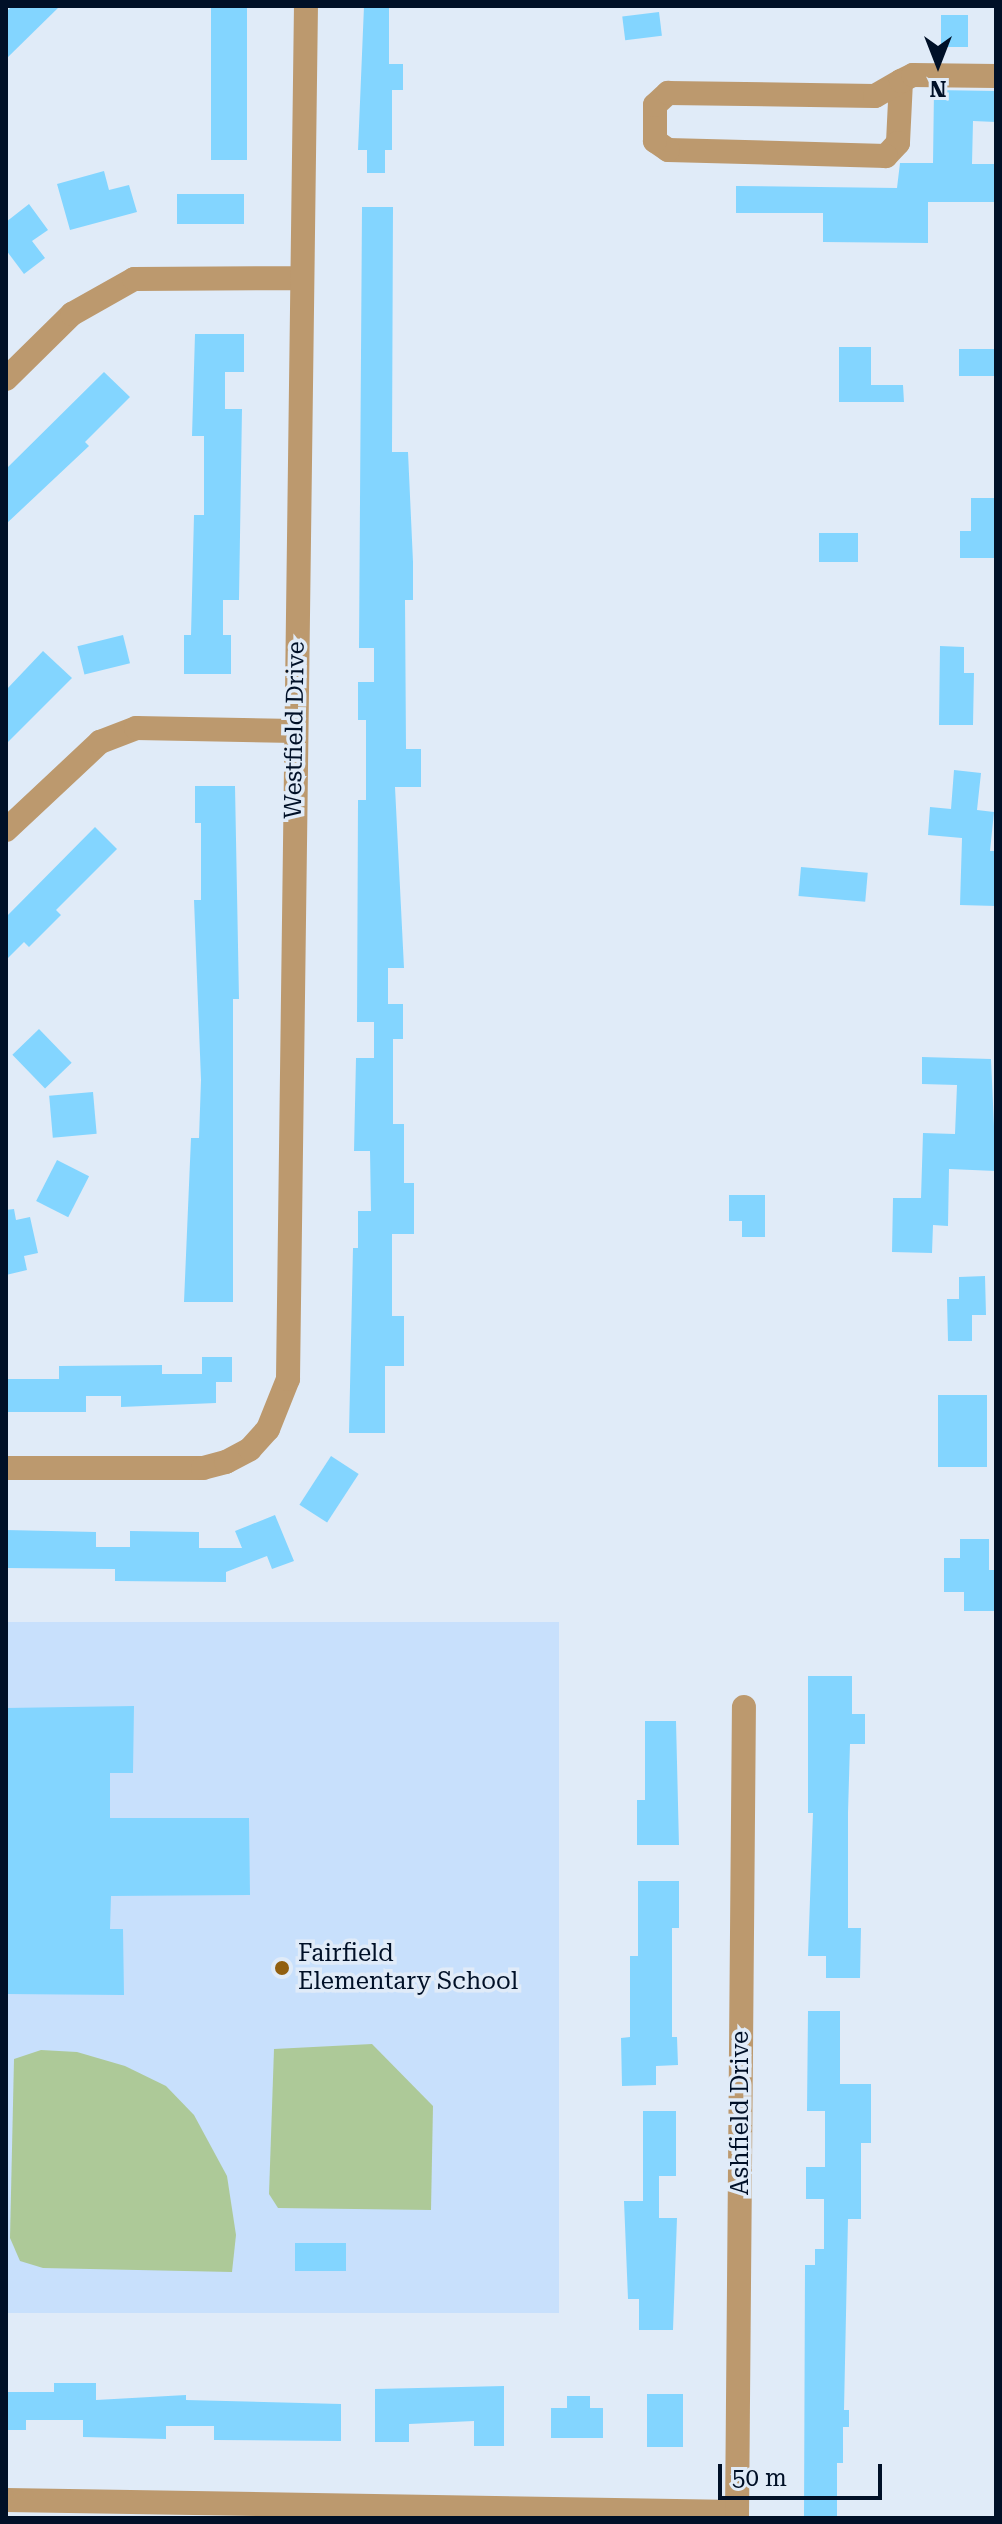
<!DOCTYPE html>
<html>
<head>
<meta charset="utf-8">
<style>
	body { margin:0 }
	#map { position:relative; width:1002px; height:2524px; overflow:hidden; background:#e0ebf8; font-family:"Roboto Serif",serif }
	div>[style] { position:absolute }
	.built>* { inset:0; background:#c8e0fc; transform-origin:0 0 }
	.green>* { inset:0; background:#adc998 }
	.building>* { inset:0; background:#83d5ff; transform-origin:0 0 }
	.minor>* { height:24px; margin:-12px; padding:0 12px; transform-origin:12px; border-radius:12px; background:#bc996e }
	.dots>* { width:22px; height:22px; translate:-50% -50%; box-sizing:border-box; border:4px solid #e0ebf8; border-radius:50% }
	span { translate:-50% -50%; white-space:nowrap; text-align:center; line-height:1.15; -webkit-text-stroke:7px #e0ebf8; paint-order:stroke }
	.street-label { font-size:24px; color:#001027 }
	.poi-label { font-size:24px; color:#001027 }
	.left { translate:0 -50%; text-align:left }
	.frame { position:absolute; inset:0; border:8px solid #001027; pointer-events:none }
	.north { position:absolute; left:898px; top:24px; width:80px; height:80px; -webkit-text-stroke:6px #e0ebf8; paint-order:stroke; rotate:180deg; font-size:22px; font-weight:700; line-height:32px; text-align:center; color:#001027 }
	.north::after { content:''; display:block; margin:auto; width:28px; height:36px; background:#001027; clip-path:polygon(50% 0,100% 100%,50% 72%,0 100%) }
	.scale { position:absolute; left:718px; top:2464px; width:164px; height:36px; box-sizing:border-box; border:4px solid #001027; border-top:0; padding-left:10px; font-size:24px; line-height:28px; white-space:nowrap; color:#001027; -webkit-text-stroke:6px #e0ebf8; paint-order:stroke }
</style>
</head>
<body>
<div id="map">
	<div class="built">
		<i style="left:6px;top:1622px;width:553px;height:691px"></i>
	</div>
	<div class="green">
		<i style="clip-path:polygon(372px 2044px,433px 2106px,431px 2210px,278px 2208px,269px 2194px,274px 2049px)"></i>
		<i style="clip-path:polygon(41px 2050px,77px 2052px,125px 2066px,166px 2086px,194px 2115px,227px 2176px,236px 2235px,232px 2272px,43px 2268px,20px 2261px,10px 2238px,14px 2059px)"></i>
	</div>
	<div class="building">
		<i style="clip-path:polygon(12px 6px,60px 6px,6px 59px,6px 12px)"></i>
		<i style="left:211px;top:6px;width:36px;height:154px"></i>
		<i style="clip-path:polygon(364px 6px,389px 6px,389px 64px,403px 64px,403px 90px,392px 90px,392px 150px,385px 150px,385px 173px,367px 173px,367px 150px,358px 150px)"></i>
		<i style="left:659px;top:12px;width:24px;height:37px;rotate:83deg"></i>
		<i style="left:941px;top:15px;width:27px;height:32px"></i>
		<i style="clip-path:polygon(934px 90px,996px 91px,996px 122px,973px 121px,972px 164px,996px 164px,996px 202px,928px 202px,928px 243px,823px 242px,823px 213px,736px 213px,736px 186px,897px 188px,900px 163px,933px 163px)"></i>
		<i style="clip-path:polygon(104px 171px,109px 190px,129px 185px,137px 212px,70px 230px,57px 184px)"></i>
		<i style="left:177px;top:194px;width:67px;height:30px"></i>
		<i style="clip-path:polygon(29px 204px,48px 230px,32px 241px,45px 258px,24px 274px,6px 250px,6px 222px)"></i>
		<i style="clip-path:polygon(362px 207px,393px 207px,392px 452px,408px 452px,413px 562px,413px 600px,405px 600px,406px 749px,421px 749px,421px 787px,395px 787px,404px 968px,388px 968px,388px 1004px,403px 1004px,403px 1039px,393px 1039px,393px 1124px,404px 1124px,404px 1183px,414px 1183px,414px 1234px,392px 1234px,392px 1316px,404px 1316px,404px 1366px,385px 1366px,385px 1433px,349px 1433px,353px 1248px,358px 1248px,358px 1211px,371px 1211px,370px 1151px,354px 1151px,356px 1058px,374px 1058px,374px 1022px,357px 1022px,358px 800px,366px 800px,366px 720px,358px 720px,358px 682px,374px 682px,374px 648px,359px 648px)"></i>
		<i style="clip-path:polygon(195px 334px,244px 334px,244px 372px,225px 372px,225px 409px,242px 409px,239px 600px,223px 600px,223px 635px,231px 635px,231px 674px,184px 674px,184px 635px,191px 635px,194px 515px,204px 515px,204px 436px,192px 436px)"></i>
		<i style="clip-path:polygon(839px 347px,871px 347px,871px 385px,903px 385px,904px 402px,839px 402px)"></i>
		<i style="left:959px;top:349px;width:37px;height:27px"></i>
		<i style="clip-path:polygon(104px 372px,130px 397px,85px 442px,89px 446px,6px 524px,6px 469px)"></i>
		<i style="clip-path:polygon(971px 498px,996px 498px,996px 558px,960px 558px,960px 531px,971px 531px)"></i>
		<i style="left:819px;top:533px;width:39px;height:29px"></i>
		<i style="left:123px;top:635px;width:29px;height:47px;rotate:76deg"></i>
		<i style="clip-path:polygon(940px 646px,964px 647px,964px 673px,974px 673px,973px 725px,939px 725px)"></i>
		<i style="clip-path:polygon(43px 651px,72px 678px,6px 744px,6px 690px)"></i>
		<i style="clip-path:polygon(954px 770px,981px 773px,977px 810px,994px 812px,990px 851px,996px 851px,996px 906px,960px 905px,962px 838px,928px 835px,930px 807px,951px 809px)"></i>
		<i style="clip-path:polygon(195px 786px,235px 786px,239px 999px,233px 999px,233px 1302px,184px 1302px,191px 1138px,199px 1138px,201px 1080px,194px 900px,201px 900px,201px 823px,195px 823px)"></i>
		<i style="clip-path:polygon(95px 827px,117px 849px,56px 910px,61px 915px,29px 947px,24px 942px,6px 960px,6px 917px)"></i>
		<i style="left:801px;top:867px;width:67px;height:29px;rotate:5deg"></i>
		<i style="left:39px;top:1029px;width:47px;height:37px;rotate:46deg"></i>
		<i style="clip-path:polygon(922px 1057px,991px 1059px,996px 1171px,949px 1169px,948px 1226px,933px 1225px,932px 1253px,892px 1252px,893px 1198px,921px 1198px,923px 1133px,955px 1134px,957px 1085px,922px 1084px)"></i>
		<i style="left:93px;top:1092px;width:42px;height:44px;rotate:85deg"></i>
		<i style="left:57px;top:1160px;width:36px;height:46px;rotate:27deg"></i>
		<i style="clip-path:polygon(729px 1195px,765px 1195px,765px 1237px,742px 1237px,742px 1221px,729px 1221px)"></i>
		<i style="clip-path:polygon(14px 1209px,16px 1220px,30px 1217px,38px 1253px,24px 1256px,27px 1270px,6px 1275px,6px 1210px)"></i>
		<i style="clip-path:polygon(985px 1276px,986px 1315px,972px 1315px,972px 1341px,948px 1341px,947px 1299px,959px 1299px,959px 1277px)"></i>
		<i style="clip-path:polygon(202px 1357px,232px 1357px,232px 1382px,216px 1382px,216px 1403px,121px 1407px,121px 1396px,86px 1396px,86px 1412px,6px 1412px,6px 1379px,59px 1379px,59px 1366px,162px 1365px,162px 1374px,202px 1374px)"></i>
		<i style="left:938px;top:1395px;width:49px;height:72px"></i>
		<i style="left:331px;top:1456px;width:33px;height:58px;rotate:33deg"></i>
		<i style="clip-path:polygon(275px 1515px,294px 1561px,272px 1569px,267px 1556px,226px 1572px,226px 1582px,115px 1581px,115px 1569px,6px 1568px,6px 1530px,96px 1532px,96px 1547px,130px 1547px,130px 1531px,199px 1532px,199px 1548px,242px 1548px,235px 1531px)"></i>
		<i style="clip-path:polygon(960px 1539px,989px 1539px,989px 1570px,996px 1570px,996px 1611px,964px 1611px,964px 1592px,944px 1592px,944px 1558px,960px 1558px)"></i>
		<i style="clip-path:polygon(808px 1676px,852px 1676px,852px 1714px,865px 1714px,865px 1744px,850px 1744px,848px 1813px,848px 1928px,861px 1928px,860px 1978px,826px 1978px,826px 1956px,808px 1956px,813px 1813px,808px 1813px)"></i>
		<i style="clip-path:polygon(134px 1706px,133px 1773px,110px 1773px,110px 1818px,249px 1818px,250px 1895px,111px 1896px,110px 1929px,123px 1929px,124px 1995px,6px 1994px,6px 1708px)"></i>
		<i style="clip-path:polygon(645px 1721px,676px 1721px,679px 1845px,637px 1845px,637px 1800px,645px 1800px)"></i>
		<i style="clip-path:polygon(638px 1881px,679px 1881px,679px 1928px,672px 1928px,672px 2037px,677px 2037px,678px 2065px,656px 2066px,656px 2085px,622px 2086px,621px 2038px,630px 2037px,630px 1956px,638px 1956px)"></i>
		<i style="clip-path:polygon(808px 2011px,840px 2011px,840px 2084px,871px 2084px,871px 2143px,861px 2143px,861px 2219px,848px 2219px,844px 2410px,849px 2410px,849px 2427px,843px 2427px,843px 2463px,837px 2463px,837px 2518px,804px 2518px,805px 2265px,815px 2265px,815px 2249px,824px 2249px,824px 2199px,806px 2199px,806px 2167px,825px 2167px,825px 2111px,807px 2111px)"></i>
		<i style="clip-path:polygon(643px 2111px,676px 2111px,676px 2176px,659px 2176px,659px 2218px,677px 2218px,673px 2330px,639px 2330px,639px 2299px,628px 2299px,624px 2201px,643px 2201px)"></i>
		<i style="left:295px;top:2243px;width:51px;height:28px"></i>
		<i style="clip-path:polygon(54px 2383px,96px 2383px,96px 2400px,186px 2395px,186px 2400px,341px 2404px,341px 2441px,214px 2440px,214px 2426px,166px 2426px,166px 2439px,83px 2437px,83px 2420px,26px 2420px,26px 2430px,6px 2430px,6px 2392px,54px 2392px)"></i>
		<i style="clip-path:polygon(504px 2386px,504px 2446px,474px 2446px,474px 2421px,409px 2424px,409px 2442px,375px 2442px,375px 2389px)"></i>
		<i style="left:647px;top:2394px;width:36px;height:53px"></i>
		<i style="clip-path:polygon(567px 2396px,590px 2396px,590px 2408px,603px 2408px,603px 2438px,551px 2438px,551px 2408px,567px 2408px)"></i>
	</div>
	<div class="minor">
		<i style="left:901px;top:81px;width:62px;rotate:92.8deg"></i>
		<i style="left:898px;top:143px;width:18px;rotate:133deg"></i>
		<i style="left:886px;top:156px;width:218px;rotate:-178.4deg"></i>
		<i style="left:668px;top:150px;width:16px;rotate:-145deg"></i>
		<i style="left:655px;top:141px;width:36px;rotate:-90deg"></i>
		<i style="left:655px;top:105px;width:18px;rotate:-43deg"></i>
		<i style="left:668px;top:93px;width:207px;rotate:0.8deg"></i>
		<i style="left:875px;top:96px;width:30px;rotate:-30deg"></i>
		<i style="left:901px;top:81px;width:13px;rotate:-27deg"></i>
		<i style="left:913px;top:75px;width:83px;rotate:0.7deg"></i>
		<i style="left:6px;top:379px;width:93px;rotate:-44.6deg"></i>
		<i style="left:72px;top:314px;width:71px;rotate:-29.4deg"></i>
		<i style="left:134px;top:279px;width:167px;rotate:-0.3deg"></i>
		<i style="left:6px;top:830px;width:129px;rotate:-43.1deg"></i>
		<i style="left:100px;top:742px;width:39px;rotate:-21deg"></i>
		<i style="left:136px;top:728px;width:159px;rotate:1.1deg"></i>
		<i style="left:6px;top:1468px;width:197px"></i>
		<i style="left:203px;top:1468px;width:24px;rotate:-15deg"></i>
		<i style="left:226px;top:1462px;width:27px;rotate:-28deg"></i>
		<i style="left:250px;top:1449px;width:27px;rotate:-48deg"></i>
		<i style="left:268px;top:1429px;width:54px;rotate:-68.2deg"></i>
		<i style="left:288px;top:1379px;width:1373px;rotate:-89.25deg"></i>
		<i style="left:6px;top:2500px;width:731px;rotate:0.94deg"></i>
		<i style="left:737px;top:2518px;width:811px;rotate:-89.51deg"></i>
	</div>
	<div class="dots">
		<i style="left:282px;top:1968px;background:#915f0f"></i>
	</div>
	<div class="street-label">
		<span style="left:295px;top:730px;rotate:-89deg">Westfield Drive</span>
		<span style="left:741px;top:2113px;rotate:-90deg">Ashfield Drive</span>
	</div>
	<div class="poi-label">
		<span class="left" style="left:298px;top:1968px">Fairfield<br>Elementary School</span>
	</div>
	<div class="frame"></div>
	<div class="north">N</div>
	<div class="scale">50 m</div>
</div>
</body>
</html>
